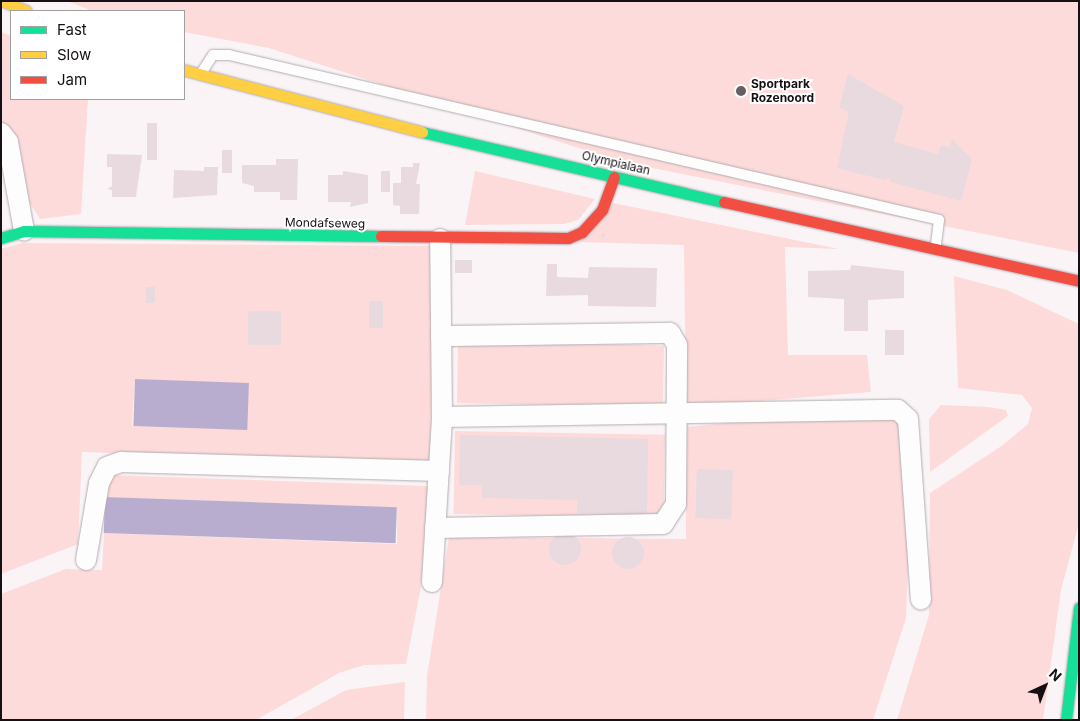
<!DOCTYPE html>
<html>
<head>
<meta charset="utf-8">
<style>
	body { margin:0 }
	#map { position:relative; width:1080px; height:721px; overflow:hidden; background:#faf4f7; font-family:Inter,sans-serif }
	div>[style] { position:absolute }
	.green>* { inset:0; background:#fddbda; transform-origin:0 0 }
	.water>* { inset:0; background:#b8adcf; transform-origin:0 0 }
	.building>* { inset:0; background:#e8dadf; transform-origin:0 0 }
	.round { border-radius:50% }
	.roads { filter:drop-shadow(0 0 1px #b2acb0) drop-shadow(0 0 1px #b2acb0) }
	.lane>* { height:10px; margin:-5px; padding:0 5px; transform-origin:5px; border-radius:5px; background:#fefdfe }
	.street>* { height:20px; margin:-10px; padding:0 10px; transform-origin:10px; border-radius:10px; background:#fefdfe }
	.fast>* { height:11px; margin:-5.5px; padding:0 5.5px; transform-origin:5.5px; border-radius:5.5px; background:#16e098 }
	.slow>* { height:11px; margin:-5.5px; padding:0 5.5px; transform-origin:5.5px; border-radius:5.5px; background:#ffcf43 }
	.jam>* { height:11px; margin:-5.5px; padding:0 5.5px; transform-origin:5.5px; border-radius:5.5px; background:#f24e42 }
	.dots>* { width:14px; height:14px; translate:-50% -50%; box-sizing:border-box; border:2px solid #fff; border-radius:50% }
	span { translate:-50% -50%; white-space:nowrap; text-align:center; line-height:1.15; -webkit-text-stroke:4px #fff; paint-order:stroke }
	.poi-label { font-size:12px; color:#161014; font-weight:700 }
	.left { translate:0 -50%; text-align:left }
	.street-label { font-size:12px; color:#161014 }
	.frame { position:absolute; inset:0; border:2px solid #161014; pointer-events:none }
	.legend { position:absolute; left:10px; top:10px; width:175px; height:90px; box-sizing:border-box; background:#fff; border:1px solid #a29fa1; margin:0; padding:6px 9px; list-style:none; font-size:15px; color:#161014 }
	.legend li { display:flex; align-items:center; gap:10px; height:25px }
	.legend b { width:25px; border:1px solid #a29fa1 }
	.north { position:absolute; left:1020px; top:661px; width:50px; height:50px; -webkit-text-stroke:4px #fff; paint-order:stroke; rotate:43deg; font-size:14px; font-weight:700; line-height:20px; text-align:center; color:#161014 }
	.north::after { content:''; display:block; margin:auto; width:18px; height:22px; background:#161014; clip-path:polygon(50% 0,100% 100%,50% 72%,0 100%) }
</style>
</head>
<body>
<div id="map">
	<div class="green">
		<i style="clip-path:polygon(67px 1px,1079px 1px,1079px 253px,622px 162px,269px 48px,184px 32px,184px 11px,92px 11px)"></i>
		<i style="clip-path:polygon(1px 32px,11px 36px,11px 99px,88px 99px,81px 214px,40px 219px,30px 203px,21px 157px,1px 121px)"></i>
		<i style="clip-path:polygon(475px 171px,595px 199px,578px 220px,564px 224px,465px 225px)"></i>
		<i style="clip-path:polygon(613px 203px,839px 249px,785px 247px,788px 355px,867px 355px,871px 392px,686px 407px,684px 245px,577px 242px)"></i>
		<i style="clip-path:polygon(evenodd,22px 243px,434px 246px,430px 465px,82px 452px,78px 544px,1px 574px,1px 249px,22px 243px,135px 379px,249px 384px,132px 426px,135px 379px)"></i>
		<i style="clip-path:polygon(954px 276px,1007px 290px,1079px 324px,1079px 523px,1061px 590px,1043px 720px,897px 720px,929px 615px,930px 493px,1003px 445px,1028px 424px,1032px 408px,1022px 395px,958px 388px)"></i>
		<i style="left:458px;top:342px;width:206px;height:61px;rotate:1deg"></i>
		<i style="clip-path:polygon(941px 405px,989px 407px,1006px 410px,1008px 416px,930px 472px,929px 419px)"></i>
		<i style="clip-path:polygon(883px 408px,907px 421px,908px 564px,906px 618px,873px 720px,426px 720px,427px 676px,449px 537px,686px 539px,686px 427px)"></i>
		<i style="left:455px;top:431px;width:210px;height:83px;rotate:1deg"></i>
		<i style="clip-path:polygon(106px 475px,429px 486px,421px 587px,406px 664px,364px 665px,339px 673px,256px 720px,1px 720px,1px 594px,66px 569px,102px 570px,104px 533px,397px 544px,397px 508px,105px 497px)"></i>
		<i style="clip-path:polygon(405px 682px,404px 720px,291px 720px,346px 690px)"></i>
	</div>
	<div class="water">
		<i style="left:135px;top:379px;width:114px;height:47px;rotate:2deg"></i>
		<i style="left:105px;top:497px;width:292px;height:36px;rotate:2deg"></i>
	</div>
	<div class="building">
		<i style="clip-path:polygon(848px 74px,904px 106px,894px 142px,938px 154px,941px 145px,950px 147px,952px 139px,972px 159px,961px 201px,891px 182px,889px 177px,884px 180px,837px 168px,849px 111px,839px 108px)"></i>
		<i style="left:147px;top:123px;width:10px;height:37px"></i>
		<i style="left:222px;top:150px;width:10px;height:23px"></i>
		<i style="clip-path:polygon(107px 154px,142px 155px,136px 197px,112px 197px,112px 190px,107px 189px,112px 186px,112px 167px,107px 167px)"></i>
		<i style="clip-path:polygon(276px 159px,298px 159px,297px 200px,280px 200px,280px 192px,254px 192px,254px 186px,242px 183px,242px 165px,276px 165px)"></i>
		<i style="clip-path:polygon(413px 163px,420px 163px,416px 184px,420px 184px,419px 214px,400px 214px,400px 206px,393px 205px,393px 183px,401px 183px,401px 167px,413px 167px)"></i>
		<i style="clip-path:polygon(204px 167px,218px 167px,217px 195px,173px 198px,174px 170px,204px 171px)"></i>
		<i style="clip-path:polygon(343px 171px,368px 175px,368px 203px,350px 207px,351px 202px,328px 202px,328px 175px,343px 175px)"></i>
		<i style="left:381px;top:171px;width:9px;height:21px"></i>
		<i style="left:455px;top:260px;width:17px;height:13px"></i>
		<i style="clip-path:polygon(547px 264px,557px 264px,557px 277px,588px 278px,589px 267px,657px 268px,656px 307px,588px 306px,588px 295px,546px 296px)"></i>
		<i style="clip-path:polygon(851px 265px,904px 271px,904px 298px,868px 300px,868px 331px,844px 331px,844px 299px,808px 297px,808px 271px,850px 270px)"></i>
		<i style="left:146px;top:287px;width:9px;height:16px"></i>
		<i style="left:369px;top:301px;width:14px;height:27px"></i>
		<i style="left:248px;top:311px;width:33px;height:34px"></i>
		<i style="left:885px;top:330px;width:19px;height:25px"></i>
		<i style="clip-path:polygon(460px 435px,648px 439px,647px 514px,577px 513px,577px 500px,482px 498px,482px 485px,459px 485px)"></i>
		<i style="left:697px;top:469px;width:36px;height:49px;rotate:2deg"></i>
		<i class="round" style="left:549px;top:533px;width:32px;height:32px"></i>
		<i class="round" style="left:612px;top:537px;width:32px;height:32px"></i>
	</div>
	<div class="roads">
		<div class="lane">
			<i style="left:200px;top:75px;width:24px;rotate:-57deg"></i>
			<i style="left:213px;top:55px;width:16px"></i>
			<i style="left:229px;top:55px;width:729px;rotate:13.08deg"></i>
			<i style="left:939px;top:220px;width:26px;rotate:97deg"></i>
		</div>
		<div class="street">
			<i style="left:1px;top:133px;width:11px;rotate:52deg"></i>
			<i style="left:8px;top:142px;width:90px;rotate:79.8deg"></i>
			<i style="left:442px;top:417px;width:456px;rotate:-0.9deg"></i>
			<i style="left:898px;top:410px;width:13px;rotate:42deg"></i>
			<i style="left:908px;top:419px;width:181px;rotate:85.9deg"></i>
			<i style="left:435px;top:528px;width:228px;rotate:-1deg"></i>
			<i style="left:663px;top:524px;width:24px;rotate:-57deg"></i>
			<i style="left:676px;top:504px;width:159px;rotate:-89.6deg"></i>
			<i style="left:677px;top:345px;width:14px;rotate:-120deg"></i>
			<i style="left:670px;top:333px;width:229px;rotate:179.2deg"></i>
			<i style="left:86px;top:560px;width:78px;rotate:-80.4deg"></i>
			<i style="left:99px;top:483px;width:18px;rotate:-63deg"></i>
			<i style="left:107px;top:467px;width:15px;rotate:-20deg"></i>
			<i style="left:121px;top:462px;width:318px;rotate:1.6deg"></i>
			<i style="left:432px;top:582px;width:165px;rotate:-86.5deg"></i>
			<i style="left:442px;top:417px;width:178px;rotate:-90.6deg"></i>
		</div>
		<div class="fast">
			<i style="left:422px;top:132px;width:310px;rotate:13.1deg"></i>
			<i style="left:1px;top:238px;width:24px;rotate:-17deg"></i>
			<i style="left:24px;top:231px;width:357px;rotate:0.8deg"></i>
			<i style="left:1066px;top:720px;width:113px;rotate:-83.4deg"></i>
		</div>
		<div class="slow">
			<i style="left:3px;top:1px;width:25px;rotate:23deg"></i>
			<i style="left:184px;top:70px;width:246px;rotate:14.6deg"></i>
		</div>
		<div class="jam">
			<i style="left:724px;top:202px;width:364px;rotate:12.5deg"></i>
			<i style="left:381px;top:236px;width:187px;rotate:0.6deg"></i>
			<i style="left:568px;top:238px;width:15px;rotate:-23deg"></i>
			<i style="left:582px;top:232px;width:30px;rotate:-48deg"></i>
			<i style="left:602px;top:210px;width:35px;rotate:-70deg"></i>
		</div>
	</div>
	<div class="dots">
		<i style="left:741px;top:91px;background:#666063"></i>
	</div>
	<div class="poi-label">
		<span class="left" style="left:751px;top:91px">Sportpark<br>Rozenoord</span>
	</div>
	<div class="street-label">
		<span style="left:616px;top:163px;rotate:13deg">Olympialaan</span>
		<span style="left:325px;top:223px;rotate:1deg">Mondafseweg</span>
	</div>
	<div class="frame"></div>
	<ul class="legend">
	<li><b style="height:6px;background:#16e098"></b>Fast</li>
	<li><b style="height:6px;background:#ffcf43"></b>Slow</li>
	<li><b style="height:6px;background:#f24e42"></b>Jam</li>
	</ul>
	<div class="north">N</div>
</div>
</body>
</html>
